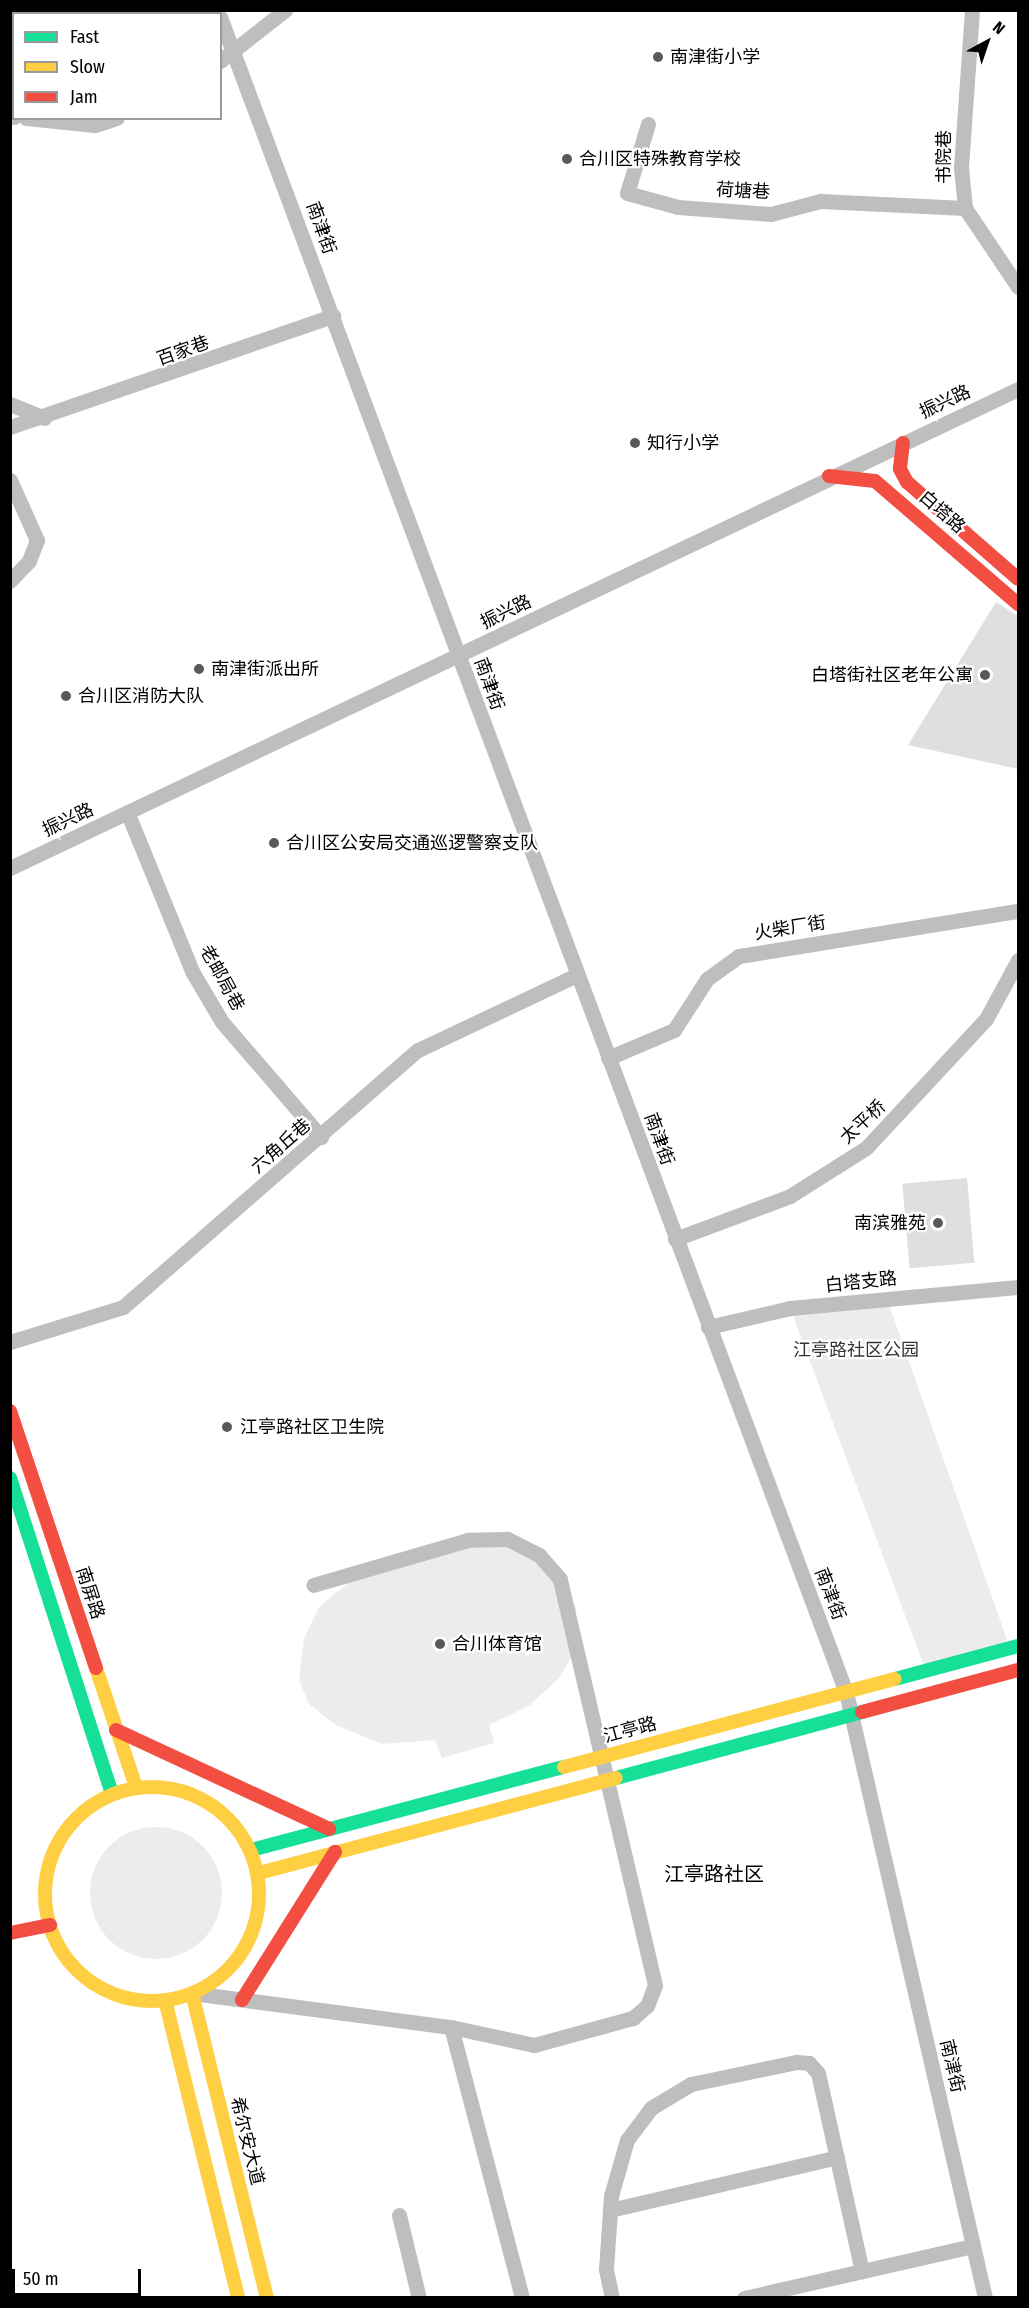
<!DOCTYPE html>
<html>
<head>
<meta charset="utf-8">
<style>
	body { margin:0 }
	#map { position:relative; width:1029px; height:2308px; overflow:hidden; background:#fff; font-family:"Fira Sans Condensed","Noto Sans SC",sans-serif }
	div>[style] { position:absolute }
	.green>* { inset:0; background:#ececec }
	.round { border-radius:50% }
	.building>* { inset:0; background:#dfdfdf; transform-origin:0 0 }
	.street>* { height:15px; margin:-7.5px; padding:0 7.5px; transform-origin:7.5px; border-radius:7.5px; background:#bebebe }
	.fast>* { height:14px; margin:-7px; padding:0 7px; transform-origin:7px; border-radius:7px; background:#16e098 }
	.slow>* { height:14px; margin:-7px; padding:0 7px; transform-origin:7px; border-radius:7px; background:#ffcf43 }
	.slow>.ring { margin:-7px; padding:0; box-sizing:content-box; background:none; border:14px solid #ffcf43; border-radius:50% }
	.jam>* { height:14px; margin:-7px; padding:0 7px; transform-origin:7px; border-radius:7px; background:#f24e42 }
	.dots>* { width:16px; height:16px; translate:-50% -50%; box-sizing:border-box; border:3px solid #fff; border-radius:50% }
	span { translate:-50% -50%; white-space:nowrap; text-align:center; line-height:1.15; -webkit-text-stroke:4.5px #fff; paint-order:stroke }
	.poi-label { font-size:18px; color:#000 }
	.left { translate:0 -50%; text-align:left }
	.right { translate:-100% -50%; text-align:right }
	.street-label { font-size:18px; color:#000 }
	.park-label { font-size:18px; color:#333 }
	.neighbourhood-label { font-size:20px; color:#000 }
	.frame { position:absolute; inset:0; border:12px solid #000; pointer-events:none }
	.legend { position:absolute; left:12px; top:12px; width:210px; height:108px; box-sizing:border-box; background:#fff; border:2px solid #999; margin:0; padding:8px 10px; list-style:none; font-size:18px; color:#000 }
	.legend li { display:flex; align-items:center; gap:12px; height:30px }
	.legend b { width:30px; border:2px solid #999 }
	.north { position:absolute; left:957px; top:12px; width:60px; height:60px; -webkit-text-stroke:4px #fff; paint-order:stroke; rotate:40deg; font-size:16px; font-weight:700; line-height:24px; text-align:center; color:#000 }
	.north::after { content:''; display:block; margin:auto; width:21px; height:27px; background:#000; clip-path:polygon(50% 0,100% 100%,50% 72%,0 100%) }
	.scale { position:absolute; left:12px; top:2269px; width:129px; height:27px; box-sizing:border-box; border:3px solid #000; border-top:0; padding-left:8px; font-size:18px; line-height:21px; white-space:nowrap; color:#000; -webkit-text-stroke:4px #fff; paint-order:stroke }
</style>
</head>
<body>
<div id="map">
	<div class="green">
		<i style="clip-path:polygon(887px 1299px,1010px 1648px,926px 1671px,790px 1308px)"></i>
		<i style="clip-path:polygon(507px 1539px,560px 1579px,576px 1607px,576px 1649px,559px 1678px,530px 1705px,489px 1725px,494px 1743px,442px 1758px,435px 1740px,382px 1744px,336px 1725px,309px 1704px,299px 1680px,304px 1639px,319px 1607px,363px 1571px)"></i>
		<i class="round" style="left:90px;top:1827px;width:132px;height:132px"></i>
	</div>
	<div class="building">
		<i style="clip-path:polygon(996px 602px,1018px 616px,1018px 769px,908px 745px)"></i>
		<i style="left:967px;top:1178px;width:85px;height:65px;rotate:85deg"></i>
	</div>
	<div class="street">
		<i style="left:972px;top:10px;width:158px;rotate:94deg"></i>
		<i style="left:961px;top:168px;width:40px;rotate:84.3deg"></i>
		<i style="left:965px;top:208px;width:95px;rotate:56.1deg"></i>
		<i style="left:220px;top:17px;width:1788px;rotate:69.51deg"></i>
		<i style="left:846px;top:1692px;width:622px;rotate:77.08deg"></i>
		<i style="left:220px;top:61px;width:83px;rotate:-38.1deg"></i>
		<i style="left:10px;top:117px;width:4px"></i>
		<i style="left:26px;top:118px;width:69px;rotate:5.8deg"></i>
		<i style="left:95px;top:125px;width:23px;rotate:-18deg"></i>
		<i style="left:648px;top:124px;width:72px;rotate:106.9deg"></i>
		<i style="left:627px;top:193px;width:53px;rotate:15.4deg"></i>
		<i style="left:678px;top:207px;width:93px;rotate:4.3deg"></i>
		<i style="left:771px;top:214px;width:51px;rotate:-14.9deg"></i>
		<i style="left:820px;top:201px;width:145px;rotate:2.8deg"></i>
		<i style="left:10px;top:404px;width:37px;rotate:22deg"></i>
		<i style="left:10px;top:427px;width:342px;rotate:-19deg"></i>
		<i style="left:10px;top:480px;width:66px;rotate:65.8deg"></i>
		<i style="left:37px;top:540px;width:22px;rotate:111deg"></i>
		<i style="left:29px;top:561px;width:28px;rotate:134deg"></i>
		<i style="left:128px;top:814px;width:172px;rotate:67.8deg"></i>
		<i style="left:193px;top:973px;width:57px;rotate:59.4deg"></i>
		<i style="left:222px;top:1022px;width:152px;rotate:49.3deg"></i>
		<i style="left:10px;top:868px;width:1116px;rotate:-25.42deg"></i>
		<i style="left:608px;top:1058px;width:72px;rotate:-23deg"></i>
		<i style="left:674px;top:1030px;width:61px;rotate:-57.1deg"></i>
		<i style="left:707px;top:979px;width:39px;rotate:-36deg"></i>
		<i style="left:739px;top:956px;width:283px;rotate:-9.2deg"></i>
		<i style="left:675px;top:1239px;width:123px;rotate:-20.5deg"></i>
		<i style="left:790px;top:1196px;width:90px;rotate:-32.3deg"></i>
		<i style="left:866px;top:1148px;width:176px;rotate:-47.1deg"></i>
		<i style="left:986px;top:1019px;width:67px;rotate:-61.5deg"></i>
		<i style="left:708px;top:1327px;width:84px;rotate:-13deg"></i>
		<i style="left:790px;top:1308px;width:229px;rotate:-5.3deg"></i>
		<i style="left:10px;top:1342px;width:118px;rotate:-17.2deg"></i>
		<i style="left:123px;top:1307px;width:391px;rotate:-41.1deg"></i>
		<i style="left:418px;top:1050px;width:176px;rotate:-25.3deg"></i>
		<i style="left:192px;top:1993px;width:261px;rotate:7.5deg"></i>
		<i style="left:451px;top:2027px;width:85px;rotate:12.2deg"></i>
		<i style="left:534px;top:2045px;width:103px;rotate:-15.3deg"></i>
		<i style="left:633px;top:2018px;width:18px;rotate:-41deg"></i>
		<i style="left:647px;top:2006px;width:22px;rotate:-69deg"></i>
		<i style="left:655px;top:1985px;width:417px;rotate:-103.2deg"></i>
		<i style="left:560px;top:1579px;width:32px;rotate:-131deg"></i>
		<i style="left:539px;top:1555px;width:36px;rotate:-153deg"></i>
		<i style="left:507px;top:1539px;width:39px;rotate:179deg"></i>
		<i style="left:468px;top:1540px;width:161px;rotate:163.8deg"></i>
		<i style="left:451px;top:2027px;width:280px;rotate:75.3deg"></i>
		<i style="left:610px;top:2210px;width:233px;rotate:-13.1deg"></i>
		<i style="left:399px;top:2215px;width:85px;rotate:76.5deg"></i>
		<i style="left:612px;top:2298px;width:30px;rotate:-102deg"></i>
		<i style="left:606px;top:2269px;width:73px;rotate:-86.1deg"></i>
		<i style="left:611px;top:2196px;width:58px;rotate:-74.1deg"></i>
		<i style="left:627px;top:2140px;width:40px;rotate:-53deg"></i>
		<i style="left:651px;top:2108px;width:47px;rotate:-31deg"></i>
		<i style="left:691px;top:2084px;width:107px;rotate:-11.8deg"></i>
		<i style="left:796px;top:2062px;width:13px;rotate:4deg"></i>
		<i style="left:809px;top:2063px;width:13px;rotate:48deg"></i>
		<i style="left:818px;top:2073px;width:203px;rotate:77.5deg"></i>
		<i style="left:744px;top:2298px;width:235px;rotate:-12.8deg"></i>
	</div>
	<div class="fast">
		<i style="left:10px;top:1478px;width:332px;rotate:72.1deg"></i>
		<i style="left:895px;top:1679px;width:127px;rotate:-15deg"></i>
		<i style="left:616px;top:1778px;width:255px;rotate:-15deg"></i>
		<i style="left:251px;top:1850px;width:324px;rotate:-14.9deg"></i>
	</div>
	<div class="slow">
		<i style="left:96px;top:1668px;width:126px;rotate:71.4deg"></i>
		<i style="left:564px;top:1767px;width:342px;rotate:-14.9deg"></i>
		<i class="ring" style="left:45px;top:1787px;width:200px;height:200px"></i>
		<i style="left:259px;top:1873px;width:369px;rotate:-14.9deg"></i>
		<i style="left:192px;top:1993px;width:314px;rotate:76.2deg"></i>
		<i style="left:165px;top:2000px;width:307px;rotate:76.2deg"></i>
	</div>
	<div class="jam">
		<i style="left:903px;top:443px;width:26px;rotate:97deg"></i>
		<i style="left:900px;top:469px;width:15px;rotate:62deg"></i>
		<i style="left:907px;top:482px;width:147px;rotate:41.1deg"></i>
		<i style="left:829px;top:476px;width:46px;rotate:6.2deg"></i>
		<i style="left:875px;top:481px;width:189px;rotate:40.7deg"></i>
		<i style="left:10px;top:1411px;width:271px;rotate:71.5deg"></i>
		<i style="left:862px;top:1712px;width:162px;rotate:-15.1deg"></i>
		<i style="left:116px;top:1730px;width:235px;rotate:24.9deg"></i>
		<i style="left:10px;top:1933px;width:41px;rotate:-11.3deg"></i>
		<i style="left:242px;top:2000px;width:175px;rotate:-57.9deg"></i>
	</div>
	<div class="dots">
		<i style="left:658px;top:57px;background:#595959"></i>
		<i style="left:567px;top:159px;background:#595959"></i>
		<i style="left:635px;top:443px;background:#595959"></i>
		<i style="left:199px;top:669px;background:#595959"></i>
		<i style="left:985px;top:675px;background:#595959"></i>
		<i style="left:66px;top:696px;background:#595959"></i>
		<i style="left:274px;top:843px;background:#595959"></i>
		<i style="left:938px;top:1223px;background:#595959"></i>
		<i style="left:227px;top:1427px;background:#595959"></i>
		<i style="left:440px;top:1644px;background:#595959"></i>
	</div>
	<div class="poi-label">
		<span class="left" style="left:670px;top:57px">南津街小学</span>
		<span class="left" style="left:579px;top:159px">合川区特殊教育学校</span>
		<span class="left" style="left:647px;top:443px">知行小学</span>
		<span class="left" style="left:211px;top:669px">南津街派出所</span>
		<span class="right" style="left:973px;top:675px">白塔街社区老年公寓</span>
		<span class="left" style="left:78px;top:696px">合川区消防大队</span>
		<span class="left" style="left:286px;top:843px">合川区公安局交通巡逻警察支队</span>
		<span class="right" style="left:926px;top:1223px">南滨雅苑</span>
		<span class="left" style="left:240px;top:1427px">江亭路社区卫生院</span>
		<span class="left" style="left:452px;top:1644px">合川体育馆</span>
	</div>
	<div class="street-label">
		<span style="left:944px;top:157px;rotate:-90deg">书院巷</span>
		<span style="left:743px;top:191px;rotate:3deg">荷塘巷</span>
		<span style="left:321px;top:228px;rotate:70deg">南津街</span>
		<span style="left:183px;top:351px;rotate:-20deg">百家巷</span>
		<span style="left:945px;top:402px;rotate:-25deg">振兴路</span>
		<span style="left:942px;top:512px;rotate:41deg">白塔路</span>
		<span style="left:506px;top:612px;rotate:-26deg">振兴路</span>
		<span style="left:489px;top:684px;rotate:70deg">南津街</span>
		<span style="left:68px;top:820px;rotate:-25deg">振兴路</span>
		<span style="left:790px;top:928px;rotate:-9deg">火柴厂街</span>
		<span style="left:222px;top:978px;rotate:61deg">老邮局巷</span>
		<span style="left:863px;top:1122px;rotate:-43deg">太平桥</span>
		<span style="left:659px;top:1139px;rotate:70deg">南津街</span>
		<span style="left:281px;top:1146px;rotate:-41deg">六角丘巷</span>
		<span style="left:861px;top:1282px;rotate:-6deg">白塔支路</span>
		<span style="left:90px;top:1593px;rotate:72deg">南屏路</span>
		<span style="left:830px;top:1594px;rotate:69deg">南津街</span>
		<span style="left:630px;top:1730px;rotate:-15deg">江亭路</span>
		<span style="left:952px;top:2066px;rotate:77deg">南津街</span>
		<span style="left:247px;top:2141px;rotate:76deg">希尔安大道</span>
	</div>
	<div class="park-label">
		<span style="left:856px;top:1350px">江亭路社区公园</span>
	</div>
	<div class="neighbourhood-label">
		<span style="left:714px;top:1874px">江亭路社区</span>
	</div>
	<div class="frame"></div>
	<ul class="legend">
	<li><b style="height:8px;background:#16e098"></b>Fast</li>
	<li><b style="height:8px;background:#ffcf43"></b>Slow</li>
	<li><b style="height:8px;background:#f24e42"></b>Jam</li>
	</ul>
	<div class="north">N</div>
	<div class="scale">50 m</div>
</div>
</body>
</html>
